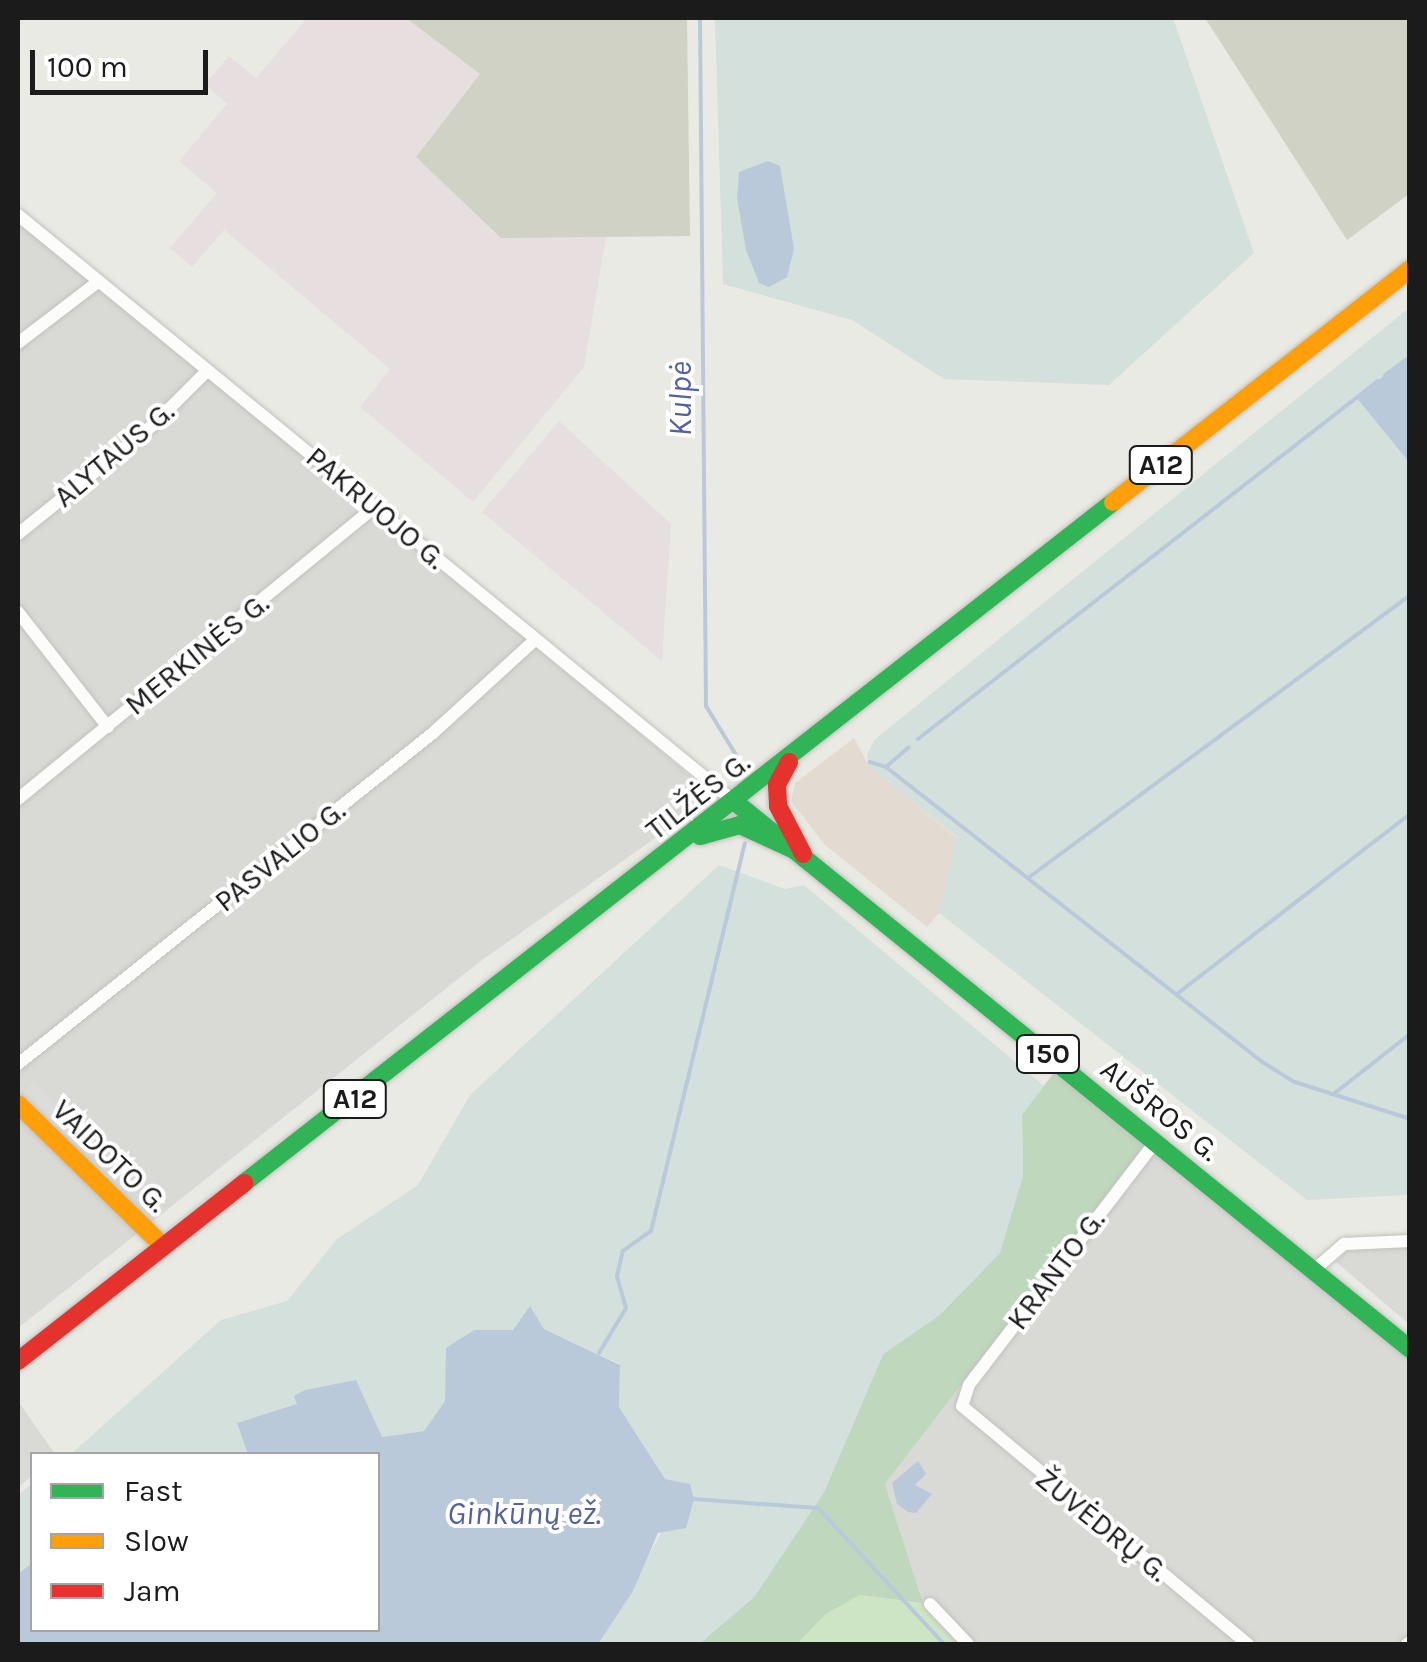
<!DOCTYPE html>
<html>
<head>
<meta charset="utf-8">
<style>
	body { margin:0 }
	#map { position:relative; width:1427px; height:1662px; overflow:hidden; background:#eaeae4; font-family:Karla,sans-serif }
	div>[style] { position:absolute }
	.residential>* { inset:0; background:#d9d9d5 }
	.commercial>* { inset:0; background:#e3dad2 }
	.industrial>* { inset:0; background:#e7dee0 }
	.construction>* { inset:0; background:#d0d2c6 }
	.grass>* { inset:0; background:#cde5c5 }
	.forest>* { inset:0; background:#bfd7bc }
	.wetland>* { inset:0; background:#d3e0dc }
	.parking>* { inset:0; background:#dcdcda }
	.water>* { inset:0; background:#bac9da }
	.stream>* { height:4px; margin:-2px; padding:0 2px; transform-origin:2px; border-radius:2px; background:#bac9da }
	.roads { filter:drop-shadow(0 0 2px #c1c1be) drop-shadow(0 0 2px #c1c1be) }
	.street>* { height:12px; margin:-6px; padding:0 6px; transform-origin:6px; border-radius:6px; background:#fcfcfb }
	.fast>* { height:18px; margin:-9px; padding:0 9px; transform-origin:9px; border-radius:9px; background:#30b455 }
	.slow>* { height:18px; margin:-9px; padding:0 9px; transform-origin:9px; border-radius:9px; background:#ff9f0a }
	.jam>* { height:18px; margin:-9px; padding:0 9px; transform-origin:9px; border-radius:9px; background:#e5322d }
	span { translate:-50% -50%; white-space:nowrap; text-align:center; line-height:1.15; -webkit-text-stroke:8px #fff; paint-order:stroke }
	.shield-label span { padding:2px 8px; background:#fff; border:2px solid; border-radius:8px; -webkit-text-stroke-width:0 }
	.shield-label { font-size:28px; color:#1b1b1b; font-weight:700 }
	.street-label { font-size:30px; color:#1b1b1b }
	.water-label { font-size:32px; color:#5360a0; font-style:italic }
	.frame { position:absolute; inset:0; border:20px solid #1b1b1b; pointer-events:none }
	.legend { position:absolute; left:30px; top:1452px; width:350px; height:180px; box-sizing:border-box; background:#fff; border:2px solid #a4a4a4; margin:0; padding:12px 18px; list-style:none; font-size:30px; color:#1b1b1b }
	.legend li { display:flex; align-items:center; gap:20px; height:50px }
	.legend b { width:50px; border:2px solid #a4a4a4 }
	.scale { position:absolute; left:30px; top:50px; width:178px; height:45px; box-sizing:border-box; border:5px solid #1b1b1b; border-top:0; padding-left:12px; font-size:30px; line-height:35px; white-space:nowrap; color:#1b1b1b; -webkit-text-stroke:8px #fff; paint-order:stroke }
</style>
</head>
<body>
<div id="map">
	<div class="residential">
		<i style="clip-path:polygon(18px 221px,618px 715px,696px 781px,700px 794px,695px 810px,482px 960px,18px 1328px)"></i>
		<i style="clip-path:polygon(1148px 1142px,1409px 1358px,1409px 1644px,961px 1644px,923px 1603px,885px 1484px)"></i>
		<i style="clip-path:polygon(1384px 1246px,1409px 1248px,1409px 1324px,1335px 1261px,1347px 1251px)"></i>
		<i style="clip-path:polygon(18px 1401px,55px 1454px,32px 1454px,32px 1476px,18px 1487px)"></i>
	</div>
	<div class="commercial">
		<i style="clip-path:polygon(854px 738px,869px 766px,957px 838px,939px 913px,927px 927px,825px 845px,791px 801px,795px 783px)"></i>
	</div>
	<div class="industrial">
		<i style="clip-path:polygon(307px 18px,406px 18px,481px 74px,501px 238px,606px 237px,584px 367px,473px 502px,360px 407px,390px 369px,224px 230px,192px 267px,170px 248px,217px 193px,179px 161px,227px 104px,205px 84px,229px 56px,256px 78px)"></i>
		<i style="clip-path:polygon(559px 421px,671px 524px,662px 661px,482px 512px)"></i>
	</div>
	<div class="construction">
		<i style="clip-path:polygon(406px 18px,687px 18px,690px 236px,501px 238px,416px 157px,480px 74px)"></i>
		<i style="clip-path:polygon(1205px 18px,1409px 18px,1409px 194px,1347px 240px)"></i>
	</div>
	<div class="grass">
		<i style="clip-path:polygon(860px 1595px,923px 1603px,961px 1644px,797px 1644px,826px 1614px)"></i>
	</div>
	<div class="forest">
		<i style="clip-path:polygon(1056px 1070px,1148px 1142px,885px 1484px,923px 1603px,860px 1595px,826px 1614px,797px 1644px,699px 1644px,754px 1597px,824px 1492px,883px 1354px,941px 1314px,1023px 1177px,1022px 1114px)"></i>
	</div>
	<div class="wetland">
		<i style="clip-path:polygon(evenodd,715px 18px,1173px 18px,1254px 253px,1109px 385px,944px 379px,852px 320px,723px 284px,715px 18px,737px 181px,759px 283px,746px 250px,737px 181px)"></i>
		<i style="clip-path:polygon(1409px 308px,1409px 1195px,1307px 1200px,939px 913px,957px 837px,868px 766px,867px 755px,874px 740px)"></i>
		<i style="clip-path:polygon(719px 865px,785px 889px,804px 885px,1044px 1086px,1022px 1115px,1023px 1176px,1000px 1253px,941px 1314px,883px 1354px,824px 1492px,754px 1597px,699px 1644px,598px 1644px,689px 1484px,665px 1479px,619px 1407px,620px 1364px,544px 1329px,530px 1307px,513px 1330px,474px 1330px,447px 1348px,445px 1401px,424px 1431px,382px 1437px,298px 1404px,238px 1423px,248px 1454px,71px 1454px,221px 1320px,287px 1301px,337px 1239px,418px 1185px,470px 1095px)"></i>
		<i style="clip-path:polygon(32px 1484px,32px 1563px,18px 1574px,18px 1495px)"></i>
	</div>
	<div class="parking">
		<i style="clip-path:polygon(34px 1082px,74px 1122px,61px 1147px,18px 1099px)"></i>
	</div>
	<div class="water">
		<i style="clip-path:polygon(768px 161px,780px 166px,794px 249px,787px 277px,769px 287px,759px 283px,746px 250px,737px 198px,739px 172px)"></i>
		<i style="clip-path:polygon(1409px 357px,1409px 462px,1356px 397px)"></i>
		<i style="clip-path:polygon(530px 1306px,544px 1329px,620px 1365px,619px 1407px,665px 1479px,690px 1484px,694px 1499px,686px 1528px,658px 1533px,633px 1591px,598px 1644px,18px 1644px,18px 1574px,32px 1563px,32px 1630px,378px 1630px,378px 1454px,248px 1454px,237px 1423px,297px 1404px,294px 1396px,305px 1390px,356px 1380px,382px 1437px,424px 1431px,445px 1401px,446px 1348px,474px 1330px,513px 1330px)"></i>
		<i style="clip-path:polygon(918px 1461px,926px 1474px,915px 1485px,932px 1494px,916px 1513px,908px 1512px,897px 1504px,892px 1483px)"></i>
	</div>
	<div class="stream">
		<i style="left:700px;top:18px;width:688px;rotate:89.5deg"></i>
		<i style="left:706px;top:706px;width:73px;rotate:58.5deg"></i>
		<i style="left:1385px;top:375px;width:31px;rotate:-36deg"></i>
		<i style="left:918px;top:739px;width:583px;rotate:-37.89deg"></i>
		<i style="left:870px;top:762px;width:17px;rotate:17deg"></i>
		<i style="left:886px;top:767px;width:30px;rotate:-41deg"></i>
		<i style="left:886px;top:767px;width:480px;rotate:38.1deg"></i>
		<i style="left:1264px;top:1063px;width:36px;rotate:32deg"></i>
		<i style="left:1295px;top:1082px;width:121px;rotate:17.8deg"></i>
		<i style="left:1028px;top:878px;width:475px;rotate:-36.5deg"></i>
		<i style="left:1177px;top:994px;width:294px;rotate:-37.7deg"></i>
		<i style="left:1335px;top:1093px;width:95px;rotate:-38.2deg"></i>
		<i style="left:599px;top:1353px;width:52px;rotate:-59deg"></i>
		<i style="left:626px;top:1308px;width:33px;rotate:-106deg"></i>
		<i style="left:617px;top:1276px;width:26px;rotate:-77deg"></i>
		<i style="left:623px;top:1251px;width:34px;rotate:-36deg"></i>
		<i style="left:651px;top:1231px;width:399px;rotate:-76.4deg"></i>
		<i style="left:694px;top:1499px;width:124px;rotate:4.2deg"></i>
		<i style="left:818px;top:1508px;width:185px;rotate:47.2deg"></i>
	</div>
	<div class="roads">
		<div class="street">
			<i style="left:18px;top:215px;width:927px;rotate:39.31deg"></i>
			<i style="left:18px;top:343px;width:102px;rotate:-37.4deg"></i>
			<i style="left:18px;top:534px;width:174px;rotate:-38.9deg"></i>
			<i style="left:153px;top:425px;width:76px;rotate:-45deg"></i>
			<i style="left:18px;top:612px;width:146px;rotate:52deg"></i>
			<i style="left:18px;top:799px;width:461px;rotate:-39.3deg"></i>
			<i style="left:18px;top:1064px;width:531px;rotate:-38.58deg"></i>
			<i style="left:433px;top:733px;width:138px;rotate:-42.4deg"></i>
			<i style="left:1156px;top:1141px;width:307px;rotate:127.5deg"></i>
			<i style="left:969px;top:1385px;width:22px;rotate:108deg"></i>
			<i style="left:962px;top:1406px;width:372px;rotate:39.8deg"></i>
			<i style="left:1314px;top:1270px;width:40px;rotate:-41deg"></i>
			<i style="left:1344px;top:1244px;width:66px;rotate:-2.6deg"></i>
			<i style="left:930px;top:1604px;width:55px;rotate:46.5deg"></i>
			<i style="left:1407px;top:1644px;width:4px;rotate:-34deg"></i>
		</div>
		<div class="fast">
			<i style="left:735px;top:802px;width:869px;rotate:39.02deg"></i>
			<i style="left:700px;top:836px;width:41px;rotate:-15.4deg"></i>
			<i style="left:740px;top:825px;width:69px;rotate:24.7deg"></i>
			<i style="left:244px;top:1183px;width:1104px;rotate:-38.08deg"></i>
		</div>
		<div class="slow">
			<i style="left:1113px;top:502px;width:377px;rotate:-38.1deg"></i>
			<i style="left:18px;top:1104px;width:204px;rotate:44.4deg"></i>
		</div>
		<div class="jam">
			<i style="left:789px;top:762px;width:26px;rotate:118deg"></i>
			<i style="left:777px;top:785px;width:21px;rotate:87deg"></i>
			<i style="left:778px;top:806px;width:54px;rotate:62.5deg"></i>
			<i style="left:18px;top:1361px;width:288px;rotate:-38.2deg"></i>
		</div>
	</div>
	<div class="shield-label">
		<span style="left:1161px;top:465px">A12</span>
		<span style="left:1048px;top:1054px">150</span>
		<span style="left:355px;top:1099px">A12</span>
	</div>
	<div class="street-label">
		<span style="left:114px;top:454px;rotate:-40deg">ALYTAUS G.</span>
		<span style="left:376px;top:508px;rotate:40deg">PAKRUOJO G.</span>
		<span style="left:197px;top:654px;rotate:-39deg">MERKINĖS G.</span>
		<span style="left:698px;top:796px;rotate:-38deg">TILŽĖS G.</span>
		<span style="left:280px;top:856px;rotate:-39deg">PASVALIO G.</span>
		<span style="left:1160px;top:1110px;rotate:39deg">AUŠROS G.</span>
		<span style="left:110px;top:1156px;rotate:44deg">VAIDOTO G.</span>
		<span style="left:1056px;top:1270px;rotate:-53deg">KRANTO G.</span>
		<span style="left:1102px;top:1525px;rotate:39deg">ŽUVĖDRŲ G.</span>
	</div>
	<div class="water-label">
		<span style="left:681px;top:399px;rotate:-90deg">Kulpė</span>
		<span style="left:524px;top:1514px">Ginkūnų ež.</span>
	</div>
	<div class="frame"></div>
	<ul class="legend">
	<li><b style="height:12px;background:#30b455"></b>Fast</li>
	<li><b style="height:12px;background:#ff9f0a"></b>Slow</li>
	<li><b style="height:12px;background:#e5322d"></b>Jam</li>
	</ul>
	<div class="scale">100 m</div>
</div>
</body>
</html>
